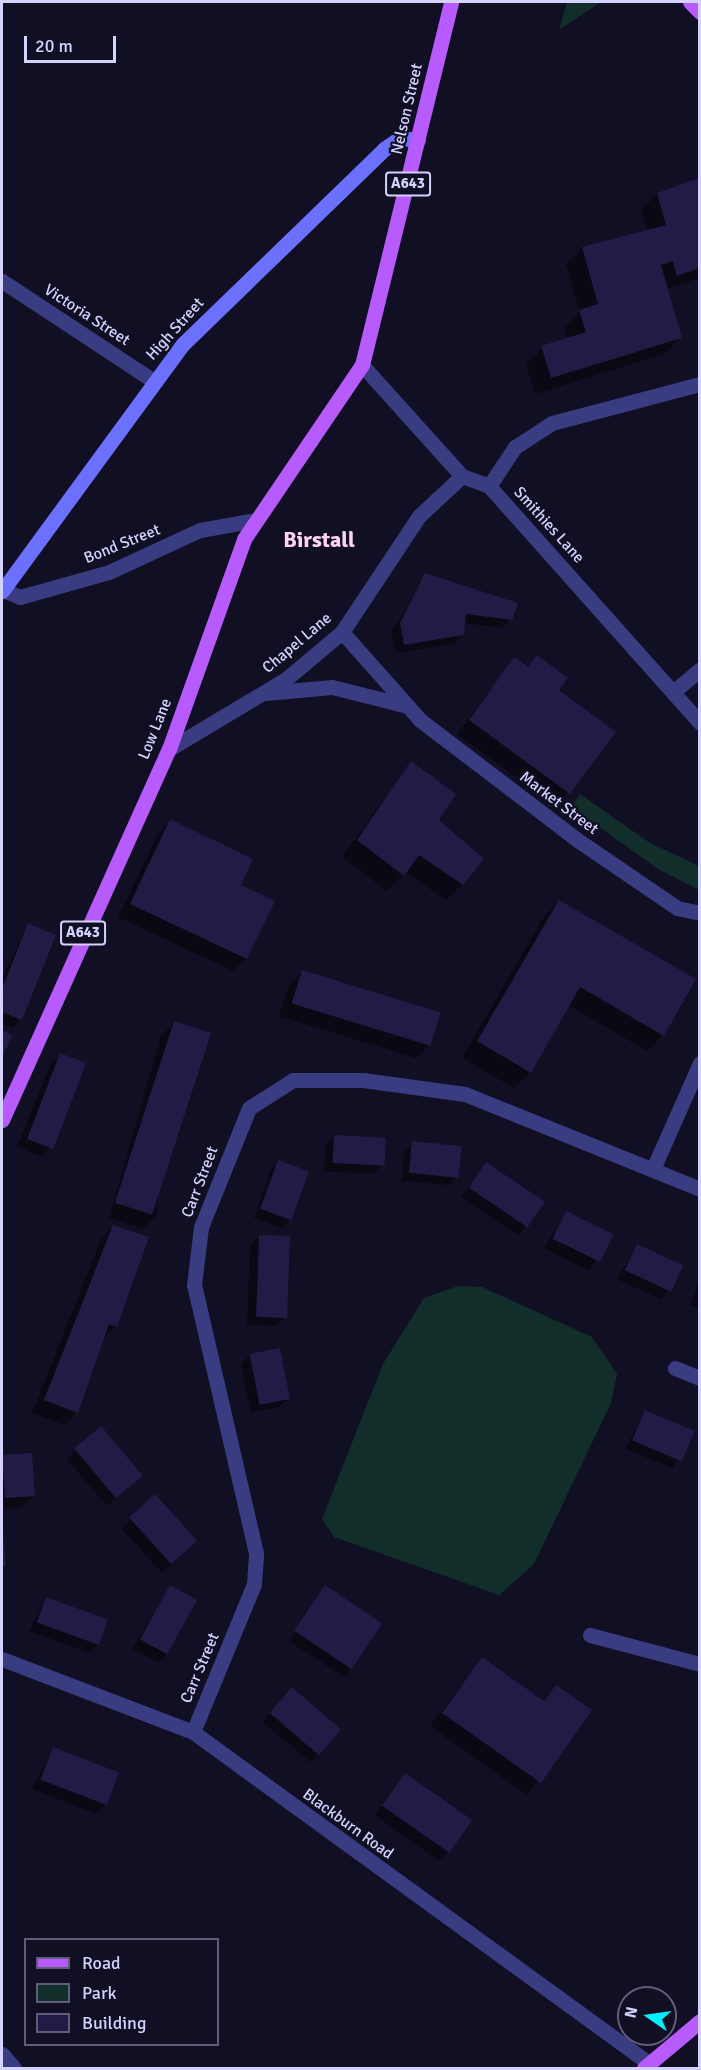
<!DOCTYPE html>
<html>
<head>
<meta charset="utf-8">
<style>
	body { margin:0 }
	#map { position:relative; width:701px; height:2070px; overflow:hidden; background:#110f24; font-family:Signika,sans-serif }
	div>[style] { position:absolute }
	.green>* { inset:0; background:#122e2b }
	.shadow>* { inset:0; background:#0007; transform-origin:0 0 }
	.building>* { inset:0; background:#211b45; transform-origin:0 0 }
	.minor>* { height:15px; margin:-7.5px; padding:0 7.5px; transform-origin:7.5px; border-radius:7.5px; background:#3a3c82 }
	.tertiary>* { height:15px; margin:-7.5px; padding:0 7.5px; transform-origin:7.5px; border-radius:7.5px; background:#3a3c82 }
	.secondary>* { height:15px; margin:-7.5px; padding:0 7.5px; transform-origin:7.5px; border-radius:7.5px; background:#6b70fd }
	.primary>* { height:15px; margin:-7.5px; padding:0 7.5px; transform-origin:7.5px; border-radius:7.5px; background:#b75bfc }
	span { translate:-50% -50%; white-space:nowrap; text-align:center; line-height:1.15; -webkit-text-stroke:4.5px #110f24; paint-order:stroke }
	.shield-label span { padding:2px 4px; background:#110f24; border:2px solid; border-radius:4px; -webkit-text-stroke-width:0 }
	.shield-label { font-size:15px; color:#d5d2fe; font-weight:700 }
	.street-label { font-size:16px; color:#d5d2fe }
	.district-label { font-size:22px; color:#fed4f1; font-weight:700 }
	.frame { position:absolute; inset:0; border:3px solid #d5d2fe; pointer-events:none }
	.legend { position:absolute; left:24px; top:1938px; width:195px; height:108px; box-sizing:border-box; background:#110f24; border:2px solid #5f5d7b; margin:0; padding:8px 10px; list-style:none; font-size:18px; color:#d5d2fe }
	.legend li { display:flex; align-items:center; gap:12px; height:30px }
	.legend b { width:30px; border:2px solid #5f5d7b }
	.north { position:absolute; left:617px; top:1986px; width:60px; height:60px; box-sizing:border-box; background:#110f24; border:2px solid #5f5d7b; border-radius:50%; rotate:283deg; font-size:16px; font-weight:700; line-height:24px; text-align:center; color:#d5d2fe }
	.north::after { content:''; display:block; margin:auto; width:21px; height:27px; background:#04eef9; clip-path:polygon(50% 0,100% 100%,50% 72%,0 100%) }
	.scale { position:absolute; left:24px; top:36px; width:92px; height:27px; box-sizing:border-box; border:3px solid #d5d2fe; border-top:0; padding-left:8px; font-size:18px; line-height:21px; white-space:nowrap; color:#d5d2fe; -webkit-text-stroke:4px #110f24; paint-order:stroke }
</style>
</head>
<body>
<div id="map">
	<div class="green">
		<i style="clip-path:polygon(567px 2px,601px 2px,559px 30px)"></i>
		<i style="clip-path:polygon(580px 794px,650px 843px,699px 866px,699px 890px,658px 869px,571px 807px)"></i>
		<i style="clip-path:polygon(458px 1286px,482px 1287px,592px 1337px,617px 1374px,611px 1403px,534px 1564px,499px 1595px,334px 1537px,322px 1519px,383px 1364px,424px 1298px)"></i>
	</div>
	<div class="shadow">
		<i style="clip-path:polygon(700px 180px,700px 278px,666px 289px,680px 338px,664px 354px,535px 394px,526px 364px,542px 348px,567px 339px,564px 328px,580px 312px,566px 264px,582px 248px,648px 231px,641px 210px,657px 194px)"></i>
		<i style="clip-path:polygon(426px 575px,511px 619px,502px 628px,463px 623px,463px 635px,454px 644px,396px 653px,391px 633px)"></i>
		<i style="clip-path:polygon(537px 657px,557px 690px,614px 732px,556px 806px,457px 734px,514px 659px,526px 668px)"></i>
		<i style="clip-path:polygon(411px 763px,462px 884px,446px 900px,405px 872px,387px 891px,342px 857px)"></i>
		<i style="clip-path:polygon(171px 821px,239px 885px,273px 902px,246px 959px,233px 971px,118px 917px,158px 834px)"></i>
		<i style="clip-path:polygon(559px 902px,663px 1035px,647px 1051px,568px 1005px,530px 1072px,514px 1088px,462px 1058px,543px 918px)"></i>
		<i style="clip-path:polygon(28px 925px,21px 1019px,12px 1028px,2px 1024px,2px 978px)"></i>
		<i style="clip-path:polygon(302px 972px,429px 1045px,416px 1058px,279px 1016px,289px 985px)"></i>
		<i style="clip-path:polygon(174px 1023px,156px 1216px,143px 1229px,109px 1218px,161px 1036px)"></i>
		<i style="clip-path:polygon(60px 1055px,50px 1147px,41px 1156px,17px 1147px,51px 1064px)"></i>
		<i style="clip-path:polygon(335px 1136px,382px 1165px,373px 1174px,324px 1171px,326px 1145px)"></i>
		<i style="clip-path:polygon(413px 1143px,458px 1176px,449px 1185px,402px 1181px,404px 1152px)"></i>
		<i style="clip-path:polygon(278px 1162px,291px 1219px,282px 1228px,254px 1218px,270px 1171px)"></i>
		<i style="clip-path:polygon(486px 1164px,527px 1226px,518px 1235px,461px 1197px)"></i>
		<i style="clip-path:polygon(566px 1213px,612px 1234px,589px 1271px,544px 1248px)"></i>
		<i style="clip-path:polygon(114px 1226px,116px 1326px,102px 1340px,77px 1412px,64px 1425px,32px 1413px,101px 1239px)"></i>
		<i style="clip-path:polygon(259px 1237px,285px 1317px,276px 1326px,247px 1325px,250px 1246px)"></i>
		<i style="clip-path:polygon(638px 1245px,669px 1290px,660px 1299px,617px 1279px)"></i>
		<i style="clip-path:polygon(700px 1276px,700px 1308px,690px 1306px)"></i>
		<i style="clip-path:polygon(250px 1355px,288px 1398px,279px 1407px,251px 1413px,241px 1364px)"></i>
		<i style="clip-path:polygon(645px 1412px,693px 1431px,673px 1468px,625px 1449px)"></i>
		<i style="clip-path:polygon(76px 1450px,132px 1485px,107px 1506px,67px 1459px)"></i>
		<i style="clip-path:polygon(31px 1455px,33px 1496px,20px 1508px,2px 1509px,2px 1456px)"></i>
		<i style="clip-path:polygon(155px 1497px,187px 1550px,162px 1573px,121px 1528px)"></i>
		<i style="clip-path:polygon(2px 1512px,4px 1565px,2px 1568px)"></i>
		<i style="clip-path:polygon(170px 1587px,167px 1654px,159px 1663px,132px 1649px)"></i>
		<i style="left:325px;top:1587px;width:66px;height:65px;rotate:33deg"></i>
		<i style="clip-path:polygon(46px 1598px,98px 1644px,89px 1653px,29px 1631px)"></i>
		<i style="clip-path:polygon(482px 1659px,542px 1701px,556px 1687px,590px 1711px,527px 1795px,430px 1726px)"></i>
		<i style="clip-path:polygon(283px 1698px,319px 1754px,310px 1762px,263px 1722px)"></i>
		<i style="clip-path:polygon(54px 1748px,105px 1805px,96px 1814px,32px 1789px)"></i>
		<i style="clip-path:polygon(405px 1775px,448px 1852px,439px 1861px,375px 1815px)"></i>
	</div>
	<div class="building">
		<i style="clip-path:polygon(699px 178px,699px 268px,677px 276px,673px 261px,661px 265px,682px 338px,551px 378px,541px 346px,586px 332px,579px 310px,598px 304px,582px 247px,666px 225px,657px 193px)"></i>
		<i style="clip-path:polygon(425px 573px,518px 603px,512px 620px,466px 614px,464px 635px,404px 645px,400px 623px)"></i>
		<i style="clip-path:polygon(537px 655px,568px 678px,559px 690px,616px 732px,570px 794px,469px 720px,514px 657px,528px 667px)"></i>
		<i style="clip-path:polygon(411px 761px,456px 794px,439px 820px,484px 859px,463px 885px,419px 855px,404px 876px,357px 840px)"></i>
		<i style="clip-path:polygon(170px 819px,253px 859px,241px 885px,275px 901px,247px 959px,130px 904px)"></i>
		<i style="clip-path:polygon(559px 900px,696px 979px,664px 1036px,580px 987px,531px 1073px,477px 1041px)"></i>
		<i style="clip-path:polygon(28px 923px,56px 935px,22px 1020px,2px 1012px,2px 989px)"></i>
		<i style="left:302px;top:970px;width:145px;height:35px;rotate:17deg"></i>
		<i style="left:174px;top:1021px;width:39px;height:191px;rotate:18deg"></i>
		<i style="clip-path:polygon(2px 1030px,13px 1036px,2px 1056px)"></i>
		<i style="left:60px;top:1053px;width:28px;height:92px;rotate:21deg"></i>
		<i style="left:334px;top:1135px;width:52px;height:28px;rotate:3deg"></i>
		<i style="left:412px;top:1141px;width:50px;height:32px;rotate:6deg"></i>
		<i style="left:278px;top:1160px;width:33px;height:52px;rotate:20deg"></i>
		<i style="left:486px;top:1162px;width:71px;height:31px;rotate:34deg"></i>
		<i style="left:566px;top:1211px;width:53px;height:31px;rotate:26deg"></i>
		<i style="clip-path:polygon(113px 1225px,149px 1237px,117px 1327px,109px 1324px,78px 1413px,44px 1400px)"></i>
		<i style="left:259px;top:1235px;width:31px;height:82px;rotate:2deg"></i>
		<i style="left:637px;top:1244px;width:51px;height:29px;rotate:25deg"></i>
		<i style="left:280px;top:1348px;width:52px;height:31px;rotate:79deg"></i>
		<i style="left:645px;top:1410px;width:54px;height:33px;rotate:23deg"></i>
		<i style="left:101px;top:1426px;width:65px;height:35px;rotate:50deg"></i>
		<i style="left:32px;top:1453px;width:43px;height:30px;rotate:86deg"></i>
		<i style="left:155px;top:1494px;width:63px;height:35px;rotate:48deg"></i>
		<i style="clip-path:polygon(2px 1522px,6px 1566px,2px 1566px)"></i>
		<i style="left:170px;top:1585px;width:31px;height:62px;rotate:29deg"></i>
		<i style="left:325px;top:1585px;width:69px;height:55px;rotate:34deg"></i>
		<i style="left:46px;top:1597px;width:66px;height:27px;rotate:20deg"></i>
		<i style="clip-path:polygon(482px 1657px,544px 1701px,556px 1685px,592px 1710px,541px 1783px,442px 1713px)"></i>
		<i style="left:292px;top:1687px;width:65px;height:34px;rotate:41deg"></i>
		<i style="left:53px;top:1747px;width:71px;height:35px;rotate:21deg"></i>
		<i style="left:405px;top:1773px;width:82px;height:40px;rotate:35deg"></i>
	</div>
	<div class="minor">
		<i style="left:2px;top:281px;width:180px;rotate:33.4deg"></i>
		<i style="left:489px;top:486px;width:47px;rotate:-56.3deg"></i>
		<i style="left:515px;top:447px;width:44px;rotate:-33deg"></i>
		<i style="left:552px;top:423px;width:153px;rotate:-14.8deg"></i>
		<i style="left:2px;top:590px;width:19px;rotate:21deg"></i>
		<i style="left:20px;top:597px;width:92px;rotate:-15.7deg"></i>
		<i style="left:109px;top:572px;width:100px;rotate:-24.8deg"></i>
		<i style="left:200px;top:530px;width:57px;rotate:-10.1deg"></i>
		<i style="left:673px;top:692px;width:35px;rotate:-40deg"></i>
		<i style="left:653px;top:1169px;width:116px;rotate:-66.1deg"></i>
		<i style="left:675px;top:1368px;width:27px;rotate:22deg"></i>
		<i style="left:590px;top:1635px;width:114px;rotate:14.8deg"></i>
		<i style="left:2px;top:1659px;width:204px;rotate:20.9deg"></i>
		<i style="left:193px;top:1732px;width:565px;rotate:36deg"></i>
		<i style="left:193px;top:1732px;width:160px;rotate:-67.6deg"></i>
		<i style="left:254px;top:1584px;width:31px;rotate:-86deg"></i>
		<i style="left:256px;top:1553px;width:275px;rotate:-103deg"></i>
		<i style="left:194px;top:1285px;width:58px;rotate:-83.1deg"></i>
		<i style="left:201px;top:1227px;width:128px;rotate:-68deg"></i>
		<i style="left:249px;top:1108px;width:52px;rotate:-32.5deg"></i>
		<i style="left:293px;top:1080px;width:70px"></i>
		<i style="left:363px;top:1080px;width:103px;rotate:7.8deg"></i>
		<i style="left:465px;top:1094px;width:253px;rotate:22deg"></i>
		<i style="left:2px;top:2054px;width:18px;rotate:49deg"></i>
	</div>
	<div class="tertiary">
		<i style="left:362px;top:365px;width:149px;rotate:48deg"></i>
		<i style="left:462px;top:476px;width:29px;rotate:20deg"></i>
		<i style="left:489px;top:486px;width:317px;rotate:48.3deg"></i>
		<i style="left:342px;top:632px;width:118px;rotate:48.4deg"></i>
		<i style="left:420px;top:720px;width:196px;rotate:37.3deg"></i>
		<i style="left:576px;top:839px;width:122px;rotate:34.3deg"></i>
		<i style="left:677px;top:908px;width:24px;rotate:12deg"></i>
		<i style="left:266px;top:693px;width:66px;rotate:-5.2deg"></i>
		<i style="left:332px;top:687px;width:74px;rotate:14deg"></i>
		<i style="left:169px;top:749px;width:136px;rotate:-30.9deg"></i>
		<i style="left:286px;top:679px;width:73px;rotate:-40deg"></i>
		<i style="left:342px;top:632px;width:139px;rotate:-56.4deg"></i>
		<i style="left:419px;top:516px;width:59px;rotate:-42.9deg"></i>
	</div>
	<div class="secondary">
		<i style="left:2px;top:591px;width:306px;rotate:-53.8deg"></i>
		<i style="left:183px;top:344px;width:280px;rotate:-44.1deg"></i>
		<i style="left:384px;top:149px;width:19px;rotate:-35deg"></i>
		<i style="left:400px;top:138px;width:18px;rotate:6deg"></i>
	</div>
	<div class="primary">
		<i style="left:690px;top:2px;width:14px;rotate:45deg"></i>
		<i style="left:2px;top:1120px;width:407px;rotate:-65.8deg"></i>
		<i style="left:169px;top:749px;width:223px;rotate:-70.3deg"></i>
		<i style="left:244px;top:539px;width:210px;rotate:-55.9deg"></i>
		<i style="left:362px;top:365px;width:374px;rotate:-76.2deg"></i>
		<i style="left:644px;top:2068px;width:73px;rotate:-40deg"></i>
	</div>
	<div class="shield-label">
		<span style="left:408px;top:184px">A643</span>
		<span style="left:83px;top:933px">A643</span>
	</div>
	<div class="street-label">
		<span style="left:407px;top:109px;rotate:-77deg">Nelson Street</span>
		<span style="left:87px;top:315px;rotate:33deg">Victoria Street</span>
		<span style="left:175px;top:329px;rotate:-48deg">High Street</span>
		<span style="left:549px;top:525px;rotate:48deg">Smithies Lane</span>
		<span style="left:122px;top:544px;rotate:-22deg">Bond Street</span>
		<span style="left:297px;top:643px;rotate:-40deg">Chapel Lane</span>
		<span style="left:155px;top:729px;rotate:-68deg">Low Lane</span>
		<span style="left:559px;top:803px;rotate:37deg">Market Street</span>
		<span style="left:200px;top:1182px;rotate:-69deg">Carr Street</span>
		<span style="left:200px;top:1668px;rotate:-67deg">Carr Street</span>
		<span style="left:348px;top:1824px;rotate:36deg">Blackburn Road</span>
	</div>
	<div class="district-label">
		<span style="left:319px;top:540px">Birstall</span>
	</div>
	<div class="frame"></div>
	<ul class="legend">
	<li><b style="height:8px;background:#b75bfc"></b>Road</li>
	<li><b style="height:16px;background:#122e2b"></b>Park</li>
	<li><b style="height:16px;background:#211b45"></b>Building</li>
	</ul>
	<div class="north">N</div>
	<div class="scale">20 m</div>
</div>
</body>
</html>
